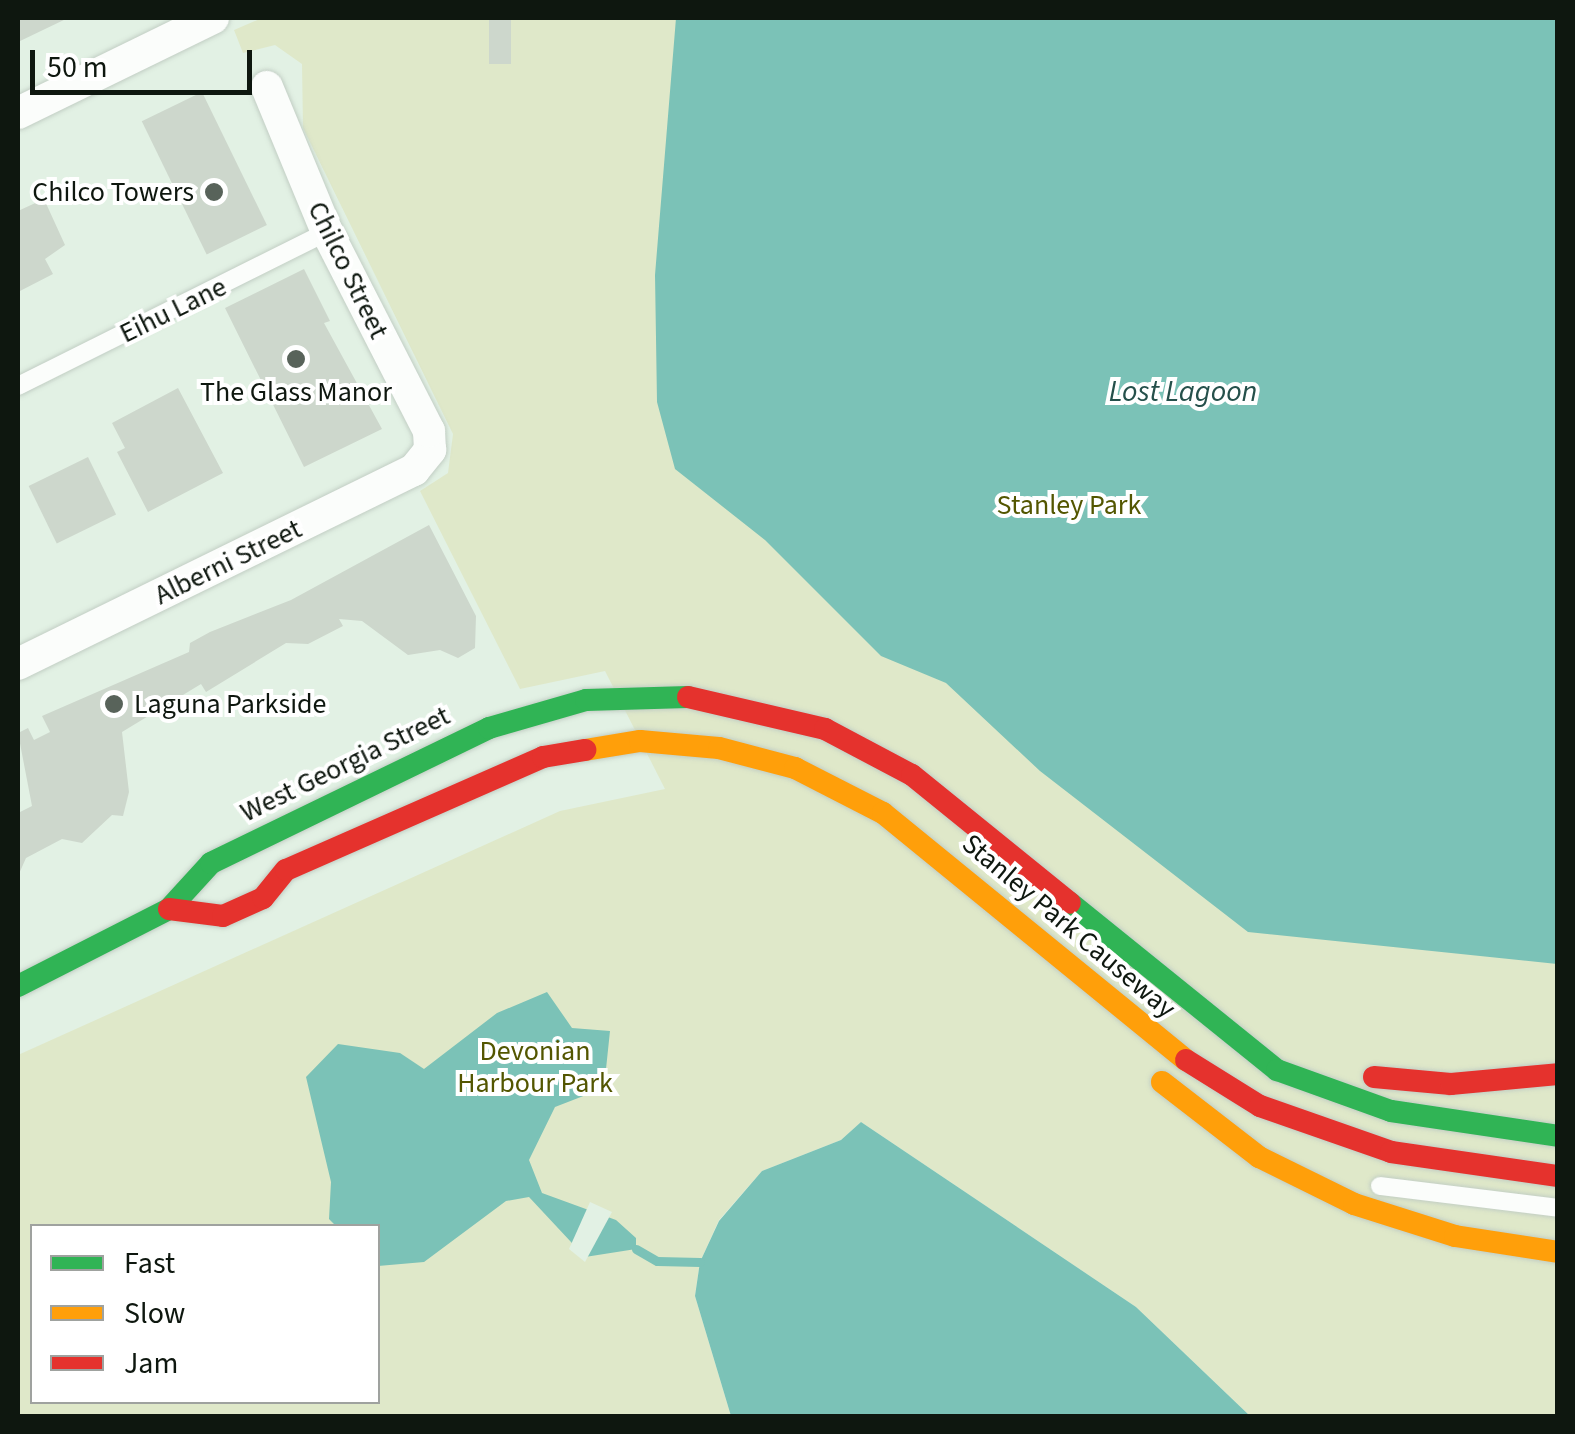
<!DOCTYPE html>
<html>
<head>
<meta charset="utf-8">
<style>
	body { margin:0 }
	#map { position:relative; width:1575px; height:1434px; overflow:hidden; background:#e2f1e4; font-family:"Source Sans 3",sans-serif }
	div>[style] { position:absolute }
	.green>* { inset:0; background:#dfe8c9 }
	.water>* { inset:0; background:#7bc2b7 }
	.pier>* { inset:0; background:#e2f1e4 }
	.stream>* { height:9px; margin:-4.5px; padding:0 4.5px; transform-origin:4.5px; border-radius:4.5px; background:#7bc2b7 }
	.building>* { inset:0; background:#cdd7cc; transform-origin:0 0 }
	.roads { filter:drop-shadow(0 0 2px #c2cec4) drop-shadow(0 0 2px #c2cec4) }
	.lane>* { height:18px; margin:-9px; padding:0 9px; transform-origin:9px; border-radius:9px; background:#fbfdfb }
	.street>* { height:32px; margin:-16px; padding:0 16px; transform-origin:16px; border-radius:16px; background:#fbfdfb }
	.fast>* { height:22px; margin:-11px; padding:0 11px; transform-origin:11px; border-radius:11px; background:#30b455 }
	.slow>* { height:22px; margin:-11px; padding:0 11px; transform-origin:11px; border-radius:11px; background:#ff9f0a }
	.jam>* { height:22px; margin:-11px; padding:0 11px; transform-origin:11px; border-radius:11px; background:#e5322d }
	.dots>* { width:28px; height:28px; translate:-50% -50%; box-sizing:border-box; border:5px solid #fff; border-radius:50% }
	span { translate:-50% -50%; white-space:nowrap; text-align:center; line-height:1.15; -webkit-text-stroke:8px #fff; paint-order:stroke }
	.poi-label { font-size:28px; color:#0e170f }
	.right { translate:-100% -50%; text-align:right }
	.left { translate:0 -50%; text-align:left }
	.street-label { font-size:28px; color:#0e170f }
	.park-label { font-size:28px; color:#535600 }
	.water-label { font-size:30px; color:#25504b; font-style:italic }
	.frame { position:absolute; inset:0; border:20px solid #0e170f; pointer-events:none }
	.legend { position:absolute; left:30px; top:1224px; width:350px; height:180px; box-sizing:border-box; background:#fff; border:2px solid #9fa29f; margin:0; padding:12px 18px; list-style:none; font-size:30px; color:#0e170f }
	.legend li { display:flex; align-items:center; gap:20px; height:50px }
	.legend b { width:50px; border:2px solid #9fa29f }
	.scale { position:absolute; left:30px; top:50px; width:222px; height:45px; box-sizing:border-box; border:5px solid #0e170f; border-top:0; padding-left:12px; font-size:30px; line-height:35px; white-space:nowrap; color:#0e170f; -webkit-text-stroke:8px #fff; paint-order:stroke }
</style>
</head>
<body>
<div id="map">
	<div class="green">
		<i style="clip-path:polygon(evenodd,262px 18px,1557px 18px,1557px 1416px,1250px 1416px,1136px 1307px,861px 1122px,841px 1140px,762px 1171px,719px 1220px,700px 1262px,695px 1296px,731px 1416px,18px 1416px,18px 1055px,560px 811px,665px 789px,605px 671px,520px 689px,420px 491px,448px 473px,453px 434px,303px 128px,302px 64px,275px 45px,243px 53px,234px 30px,262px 18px,32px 1226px,378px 1226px,378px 1402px,32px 1402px,32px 1226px)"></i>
	</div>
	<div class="water">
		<i style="clip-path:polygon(676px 18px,1557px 18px,1557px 964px,1248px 932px,1040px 771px,946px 683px,881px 656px,765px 540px,675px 469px,657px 402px,655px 275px)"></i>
		<i style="clip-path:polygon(547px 992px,572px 1028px,610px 1031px,604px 1088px,555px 1107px,529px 1160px,542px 1193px,616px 1220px,636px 1238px,636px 1249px,585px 1257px,529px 1197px,506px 1201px,424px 1262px,378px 1266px,378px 1226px,336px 1226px,329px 1219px,331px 1182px,306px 1077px,338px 1044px,400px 1053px,424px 1069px,497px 1013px)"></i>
		<i style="clip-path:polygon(861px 1122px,1136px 1307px,1250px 1416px,731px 1416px,695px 1296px,700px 1262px,719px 1221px,762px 1171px,841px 1140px)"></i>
	</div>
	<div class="pier">
		<i style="clip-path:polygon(590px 1202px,612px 1212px,585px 1262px,569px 1249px)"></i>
	</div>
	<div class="stream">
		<i style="left:636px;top:1249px;width:24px;rotate:30deg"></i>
		<i style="left:657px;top:1261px;width:43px;rotate:1.3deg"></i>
	</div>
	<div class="building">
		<i style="clip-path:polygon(18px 18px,68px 18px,18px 42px)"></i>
		<i style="left:489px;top:18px;width:22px;height:46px"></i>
		<i style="left:202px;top:92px;width:148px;height:67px;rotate:64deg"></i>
		<i style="clip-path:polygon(44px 199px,65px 245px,45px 259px,53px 274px,18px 292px,18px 211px)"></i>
		<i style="clip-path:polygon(304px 269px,330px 321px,324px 323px,382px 429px,304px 467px,225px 308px)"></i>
		<i style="clip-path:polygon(178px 388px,223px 473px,148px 512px,117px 452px,125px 448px,112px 423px)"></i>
		<i style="left:88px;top:457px;width:64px;height:66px;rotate:64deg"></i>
		<i style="clip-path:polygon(429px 525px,476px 616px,475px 648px,458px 658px,440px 650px,408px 655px,362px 621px,339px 619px,343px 626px,308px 644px,286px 643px,206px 692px,201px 684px,122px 732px,129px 792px,123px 816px,112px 815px,82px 843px,62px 839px,26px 858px,18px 876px,18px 813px,32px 806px,18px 733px,28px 728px,34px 740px,50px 732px,42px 716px,189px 652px,190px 643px,210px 632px,291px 600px)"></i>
	</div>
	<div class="roads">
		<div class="lane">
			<i style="left:18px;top:386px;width:345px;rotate:-26.5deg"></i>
			<i style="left:1380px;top:1186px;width:179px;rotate:7deg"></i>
		</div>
		<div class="street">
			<i style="left:18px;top:113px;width:217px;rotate:-26deg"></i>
			<i style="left:18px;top:664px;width:441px;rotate:-26.1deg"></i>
			<i style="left:414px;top:470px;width:26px;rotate:-51deg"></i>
			<i style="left:430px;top:450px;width:19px;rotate:-93deg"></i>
			<i style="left:429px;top:431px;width:224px;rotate:-117.1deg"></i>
			<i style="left:327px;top:232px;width:157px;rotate:-112.5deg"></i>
		</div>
		<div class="fast">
			<i style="left:1070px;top:903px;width:266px;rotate:38.9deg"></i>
			<i style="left:1277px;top:1070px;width:121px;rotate:19.8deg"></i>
			<i style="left:1391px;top:1111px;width:169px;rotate:8.5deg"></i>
			<i style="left:18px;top:986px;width:169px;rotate:-27deg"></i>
			<i style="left:169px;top:909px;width:62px;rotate:-47.6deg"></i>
			<i style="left:211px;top:863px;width:309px;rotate:-25.9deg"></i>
			<i style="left:489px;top:728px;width:101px;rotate:-16.1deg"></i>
			<i style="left:586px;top:700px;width:102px;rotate:-1.7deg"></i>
		</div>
		<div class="slow">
			<i style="left:585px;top:750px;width:56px;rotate:-9.3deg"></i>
			<i style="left:640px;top:741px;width:79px;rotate:5.1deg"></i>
			<i style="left:719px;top:748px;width:79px;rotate:14.7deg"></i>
			<i style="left:795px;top:768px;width:99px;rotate:27.1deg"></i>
			<i style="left:883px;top:813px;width:391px;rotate:39.2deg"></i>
			<i style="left:1162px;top:1082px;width:123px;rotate:37.7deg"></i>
			<i style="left:1259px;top:1157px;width:106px;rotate:26.3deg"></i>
			<i style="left:1354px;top:1204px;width:106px;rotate:17.6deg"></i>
			<i style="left:1455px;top:1236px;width:104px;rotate:8.8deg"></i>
		</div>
		<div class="jam">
			<i style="left:688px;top:697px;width:141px;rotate:13.1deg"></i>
			<i style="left:825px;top:729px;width:98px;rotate:27.9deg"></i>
			<i style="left:912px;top:775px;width:203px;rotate:39deg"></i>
			<i style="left:169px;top:909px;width:54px;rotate:7.4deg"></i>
			<i style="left:223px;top:916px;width:44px;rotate:-24.2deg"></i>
			<i style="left:263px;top:898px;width:36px;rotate:-51deg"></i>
			<i style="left:286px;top:870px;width:281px;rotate:-23.7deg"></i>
			<i style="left:543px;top:757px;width:43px;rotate:-9.5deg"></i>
			<i style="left:1186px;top:1060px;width:87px;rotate:31.9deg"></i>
			<i style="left:1260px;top:1106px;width:139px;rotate:19.3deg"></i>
			<i style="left:1391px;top:1152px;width:169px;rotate:8.2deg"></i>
			<i style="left:1374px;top:1077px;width:77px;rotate:5.2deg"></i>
			<i style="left:1451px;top:1084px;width:107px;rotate:-5.3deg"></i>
		</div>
	</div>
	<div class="dots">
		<i style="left:214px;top:192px;background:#58635a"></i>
		<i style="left:296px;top:359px;background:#58635a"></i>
		<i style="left:114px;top:704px;background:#58635a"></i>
	</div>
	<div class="poi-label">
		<span class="right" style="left:194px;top:192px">Chilco Towers</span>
		<span style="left:296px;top:392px">The Glass Manor</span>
		<span class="left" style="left:134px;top:704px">Laguna Parkside</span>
	</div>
	<div class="street-label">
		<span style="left:348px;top:270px;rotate:64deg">Chilco Street</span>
		<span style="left:173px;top:310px;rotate:-26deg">Eihu Lane</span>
		<span style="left:228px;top:562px;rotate:-26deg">Alberni Street</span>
		<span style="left:345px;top:764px;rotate:-26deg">West Georgia Street</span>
		<span style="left:1069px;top:926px;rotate:40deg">Stanley Park Causeway</span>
	</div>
	<div class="park-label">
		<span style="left:1069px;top:505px">Stanley Park</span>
		<span style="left:535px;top:1067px">Devonian<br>Harbour Park</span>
	</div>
	<div class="water-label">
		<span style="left:1183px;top:392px">Lost Lagoon</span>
	</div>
	<div class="frame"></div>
	<ul class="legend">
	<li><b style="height:12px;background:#30b455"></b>Fast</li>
	<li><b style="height:12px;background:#ff9f0a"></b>Slow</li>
	<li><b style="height:12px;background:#e5322d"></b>Jam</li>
	</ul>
	<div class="scale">50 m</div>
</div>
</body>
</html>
